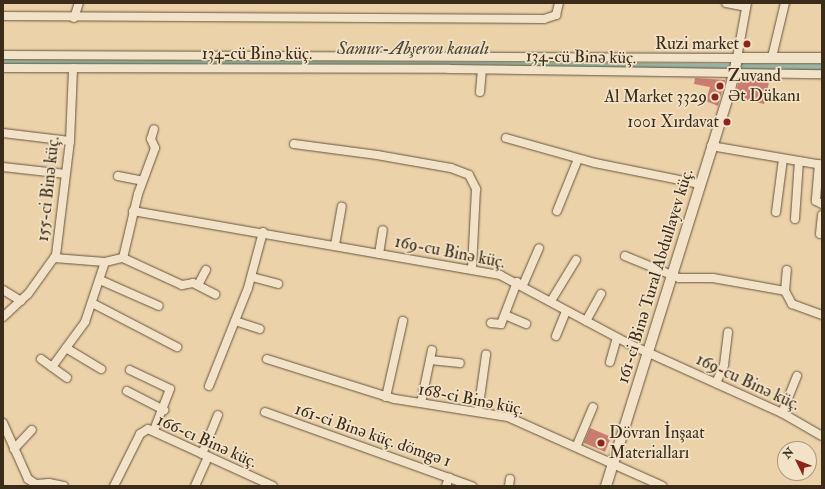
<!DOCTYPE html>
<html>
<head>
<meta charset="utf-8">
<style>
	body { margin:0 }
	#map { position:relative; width:825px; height:489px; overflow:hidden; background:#ebd2a9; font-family:"IM FELL Double Pica",serif }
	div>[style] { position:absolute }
	.canal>* { height:7px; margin:-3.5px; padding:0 3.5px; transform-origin:3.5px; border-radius:3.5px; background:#98b8a6 }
	.building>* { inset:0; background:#ca7c70; transform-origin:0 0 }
	.roads { filter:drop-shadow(0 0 1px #66563d) drop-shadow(0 0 1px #66563d) }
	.minor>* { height:8px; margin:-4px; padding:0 4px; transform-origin:4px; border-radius:4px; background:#f2e2c7 }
	.tertiary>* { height:10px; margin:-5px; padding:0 5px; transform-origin:5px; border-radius:5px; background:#f2e2c7 }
	.dots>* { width:11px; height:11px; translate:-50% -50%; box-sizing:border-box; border:2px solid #f2e2c7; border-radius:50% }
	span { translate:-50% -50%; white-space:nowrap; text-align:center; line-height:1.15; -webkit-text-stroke:3.5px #f2e2c7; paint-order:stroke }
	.poi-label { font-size:17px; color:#3a2c19 }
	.right { translate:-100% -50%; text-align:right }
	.left { translate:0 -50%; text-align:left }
	.street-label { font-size:17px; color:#3a2c19 }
	.water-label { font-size:18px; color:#4d4835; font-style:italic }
	.frame { position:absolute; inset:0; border:4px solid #3a2c19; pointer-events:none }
	.north { position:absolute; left:777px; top:441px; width:40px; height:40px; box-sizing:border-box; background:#f2e2c7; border:1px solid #a89981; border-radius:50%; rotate:313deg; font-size:11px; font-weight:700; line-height:16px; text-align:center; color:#3a2c19 }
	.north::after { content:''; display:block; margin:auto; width:14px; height:18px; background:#8f2418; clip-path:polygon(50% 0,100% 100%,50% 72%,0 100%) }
</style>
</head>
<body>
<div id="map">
	<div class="canal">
		<i style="left:3px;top:62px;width:819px;rotate:0.35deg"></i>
	</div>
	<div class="building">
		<i style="clip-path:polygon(695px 78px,725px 80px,718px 106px,706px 101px,710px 87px,694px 84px)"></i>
		<i style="clip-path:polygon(757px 79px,769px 82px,764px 104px,735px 97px,739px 81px)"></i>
		<i style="left:590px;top:428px;width:23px;height:16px;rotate:23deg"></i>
	</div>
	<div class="roads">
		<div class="minor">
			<i style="left:726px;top:3px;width:20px;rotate:11deg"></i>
			<i style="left:3px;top:16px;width:541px;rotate:0.32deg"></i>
			<i style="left:544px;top:19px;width:13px;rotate:-18deg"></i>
			<i style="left:556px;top:15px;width:12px;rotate:-76deg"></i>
			<i style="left:74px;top:18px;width:16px;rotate:-72deg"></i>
			<i style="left:3px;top:55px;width:734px;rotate:0.23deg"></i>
			<i style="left:737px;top:58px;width:56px;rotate:-79.7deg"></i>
			<i style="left:772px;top:57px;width:56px;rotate:-76.5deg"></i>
			<i style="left:3px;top:68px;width:446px;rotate:0.1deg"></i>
			<i style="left:449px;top:69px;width:373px;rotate:0.8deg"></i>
			<i style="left:480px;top:92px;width:22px;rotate:-85deg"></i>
			<i style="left:3px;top:133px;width:67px;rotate:6.8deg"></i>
			<i style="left:506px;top:138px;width:92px;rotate:15.7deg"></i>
			<i style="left:595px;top:163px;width:106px;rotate:11.4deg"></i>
			<i style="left:294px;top:144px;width:84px;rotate:7.5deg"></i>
			<i style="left:377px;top:155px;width:75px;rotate:10deg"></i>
			<i style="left:451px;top:168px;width:19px;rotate:21deg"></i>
			<i style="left:469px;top:175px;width:16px;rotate:63deg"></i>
			<i style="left:476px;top:189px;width:80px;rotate:92.9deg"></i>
			<i style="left:711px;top:146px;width:113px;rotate:9.7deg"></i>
			<i style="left:819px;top:164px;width:37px;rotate:95deg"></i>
			<i style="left:816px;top:201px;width:7px;rotate:27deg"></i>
			<i style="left:3px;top:167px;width:63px;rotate:6.3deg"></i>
			<i style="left:118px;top:176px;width:25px;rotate:11deg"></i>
			<i style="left:133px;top:211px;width:373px;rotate:9.9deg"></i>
			<i style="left:500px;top:275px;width:146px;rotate:28.1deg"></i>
			<i style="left:629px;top:344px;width:168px;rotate:24.3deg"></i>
			<i style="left:782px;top:413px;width:46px;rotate:29.9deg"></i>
			<i style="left:557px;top:211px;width:56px;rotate:-68deg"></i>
			<i style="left:776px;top:212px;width:53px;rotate:-82.5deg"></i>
			<i style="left:795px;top:219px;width:58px;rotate:-86.1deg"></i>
			<i style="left:820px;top:234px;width:19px;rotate:-84deg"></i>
			<i style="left:335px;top:245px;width:39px;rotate:-80deg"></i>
			<i style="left:379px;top:254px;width:24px;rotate:-81deg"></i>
			<i style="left:625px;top:256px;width:58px;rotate:22.2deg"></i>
			<i style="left:679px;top:278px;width:34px"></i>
			<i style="left:713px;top:278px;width:73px;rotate:10.2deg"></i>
			<i style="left:785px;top:291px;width:15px;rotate:62deg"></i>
			<i style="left:792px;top:304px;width:32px;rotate:20deg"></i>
			<i style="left:54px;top:258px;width:51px;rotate:4.5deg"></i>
			<i style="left:105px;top:262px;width:18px;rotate:-13deg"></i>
			<i style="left:123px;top:258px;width:66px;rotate:-76.8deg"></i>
			<i style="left:138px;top:194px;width:49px;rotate:-69.7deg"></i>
			<i style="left:155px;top:148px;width:10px;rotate:-114deg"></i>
			<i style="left:151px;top:139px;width:10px;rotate:-73deg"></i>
			<i style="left:123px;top:258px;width:65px;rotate:24.6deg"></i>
			<i style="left:182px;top:285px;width:11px;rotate:-10deg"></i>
			<i style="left:193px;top:283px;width:25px;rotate:27deg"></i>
			<i style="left:252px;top:277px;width:27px;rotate:15deg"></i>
			<i style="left:100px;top:280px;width:64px;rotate:23.8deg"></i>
			<i style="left:198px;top:285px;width:17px;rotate:-62deg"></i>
			<i style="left:523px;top:285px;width:40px;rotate:-66.6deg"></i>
			<i style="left:3px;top:290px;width:21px;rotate:31deg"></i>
			<i style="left:785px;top:291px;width:21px;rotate:-85deg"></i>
			<i style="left:551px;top:301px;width:48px;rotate:-58.6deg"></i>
			<i style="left:92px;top:303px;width:96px;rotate:27.4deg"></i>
			<i style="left:505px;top:315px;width:23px;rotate:23deg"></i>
			<i style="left:3px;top:317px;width:34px;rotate:-43deg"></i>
			<i style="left:28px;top:294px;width:48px;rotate:-54.3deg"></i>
			<i style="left:56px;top:255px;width:115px;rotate:-83deg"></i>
			<i style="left:70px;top:141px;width:73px;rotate:-87.6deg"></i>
			<i style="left:235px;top:321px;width:26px;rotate:18deg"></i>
			<i style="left:586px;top:321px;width:31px;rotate:-61deg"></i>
			<i style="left:491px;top:323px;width:10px;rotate:6deg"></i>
			<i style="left:501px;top:324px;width:45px;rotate:-69.1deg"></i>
			<i style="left:556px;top:336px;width:27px;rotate:-68deg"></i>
			<i style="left:66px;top:348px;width:41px;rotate:31deg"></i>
			<i style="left:41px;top:359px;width:32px;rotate:36deg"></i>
			<i style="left:267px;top:359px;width:134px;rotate:17.4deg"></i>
			<i style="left:395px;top:399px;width:114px;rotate:9.1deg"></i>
			<i style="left:508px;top:417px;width:169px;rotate:24.1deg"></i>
			<i style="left:430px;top:360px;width:30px;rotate:6deg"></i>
			<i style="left:610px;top:362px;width:25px;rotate:-74deg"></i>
			<i style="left:52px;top:367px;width:56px;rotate:-53.7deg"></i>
			<i style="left:85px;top:322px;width:63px;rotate:-71.6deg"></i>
			<i style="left:130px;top:370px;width:44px;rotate:25.4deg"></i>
			<i style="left:170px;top:389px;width:44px;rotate:111.3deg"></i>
			<i style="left:716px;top:383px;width:20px;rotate:-66deg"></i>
			<i style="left:724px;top:365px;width:33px;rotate:-83deg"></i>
			<i style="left:209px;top:386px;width:105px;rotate:-68.3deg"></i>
			<i style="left:248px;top:288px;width:58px;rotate:-75deg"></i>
			<i style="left:127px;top:391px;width:42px;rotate:27.2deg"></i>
			<i style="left:386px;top:397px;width:78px;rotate:-77.4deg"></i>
			<i style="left:421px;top:403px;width:54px;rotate:-78.3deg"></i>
			<i style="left:265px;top:412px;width:220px;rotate:19.7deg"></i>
			<i style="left:478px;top:412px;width:58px;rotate:-82deg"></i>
			<i style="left:782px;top:413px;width:40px;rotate:-68deg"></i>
			<i style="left:3px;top:423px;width:61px;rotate:65.9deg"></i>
			<i style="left:28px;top:479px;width:9px;rotate:32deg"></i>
			<i style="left:36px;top:484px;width:13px;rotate:-4deg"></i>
			<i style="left:49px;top:483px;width:15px;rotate:11deg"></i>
			<i style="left:577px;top:445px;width:41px;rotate:-67.2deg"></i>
			<i style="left:14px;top:449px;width:26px;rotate:-47deg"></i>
			<i style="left:202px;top:454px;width:42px;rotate:-67.7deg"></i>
			<i style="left:114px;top:486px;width:58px;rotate:-63.4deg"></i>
			<i style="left:140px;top:434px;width:9px;rotate:-32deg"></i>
			<i style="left:148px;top:429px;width:137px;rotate:24.5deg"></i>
			<i style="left:195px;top:486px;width:32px;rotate:-66deg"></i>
			<i style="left:446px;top:486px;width:9px;rotate:-69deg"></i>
			<i style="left:509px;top:486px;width:7px;rotate:-82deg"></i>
		</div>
		<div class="tertiary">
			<i style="left:606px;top:486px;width:411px;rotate:-72.6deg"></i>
			<i style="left:729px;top:94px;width:37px;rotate:-77deg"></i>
			<i style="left:737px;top:58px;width:85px"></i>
		</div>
	</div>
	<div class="dots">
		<i style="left:747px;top:44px;background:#8f2418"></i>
		<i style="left:720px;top:86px;background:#8f2418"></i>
		<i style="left:715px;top:97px;background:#8f2418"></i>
		<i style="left:727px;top:122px;background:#8f2418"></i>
		<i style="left:601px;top:443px;background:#8f2418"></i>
	</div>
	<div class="poi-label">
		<span class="right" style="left:739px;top:44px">Ruzi market</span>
		<span class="left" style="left:728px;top:86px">Zuvand<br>Ət Dükanı</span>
		<span class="right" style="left:707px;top:97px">Al Market 3329</span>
		<span class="right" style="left:719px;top:122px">1001 Xırdavat</span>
		<span class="left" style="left:609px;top:443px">Dövran İnşaat<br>Materialları</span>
	</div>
	<div class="street-label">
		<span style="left:257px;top:54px">134-cü Binə küç.</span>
		<span style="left:581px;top:57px;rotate:1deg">134-cü Binə küç.</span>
		<span style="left:48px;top:189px;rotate:-84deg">155-ci Binə küç.</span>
		<span style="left:450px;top:252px;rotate:11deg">169-cu Binə küç.</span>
		<span style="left:655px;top:276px;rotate:-73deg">161-ci Binə Tural Abdullayev küç.</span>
		<span style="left:748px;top:382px;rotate:25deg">169-cu Binə küç.</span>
		<span style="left:471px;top:399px;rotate:11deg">168-ci Binə küç.</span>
		<span style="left:373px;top:435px;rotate:19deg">161-ci Binə küç. dömgə 1</span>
		<span style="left:207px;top:441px;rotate:24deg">166-cı Binə küç.</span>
	</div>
	<div class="water-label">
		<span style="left:413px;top:49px">Samur-Abşeron kanalı</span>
	</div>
	<div class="frame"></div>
	<div class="north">N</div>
</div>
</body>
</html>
